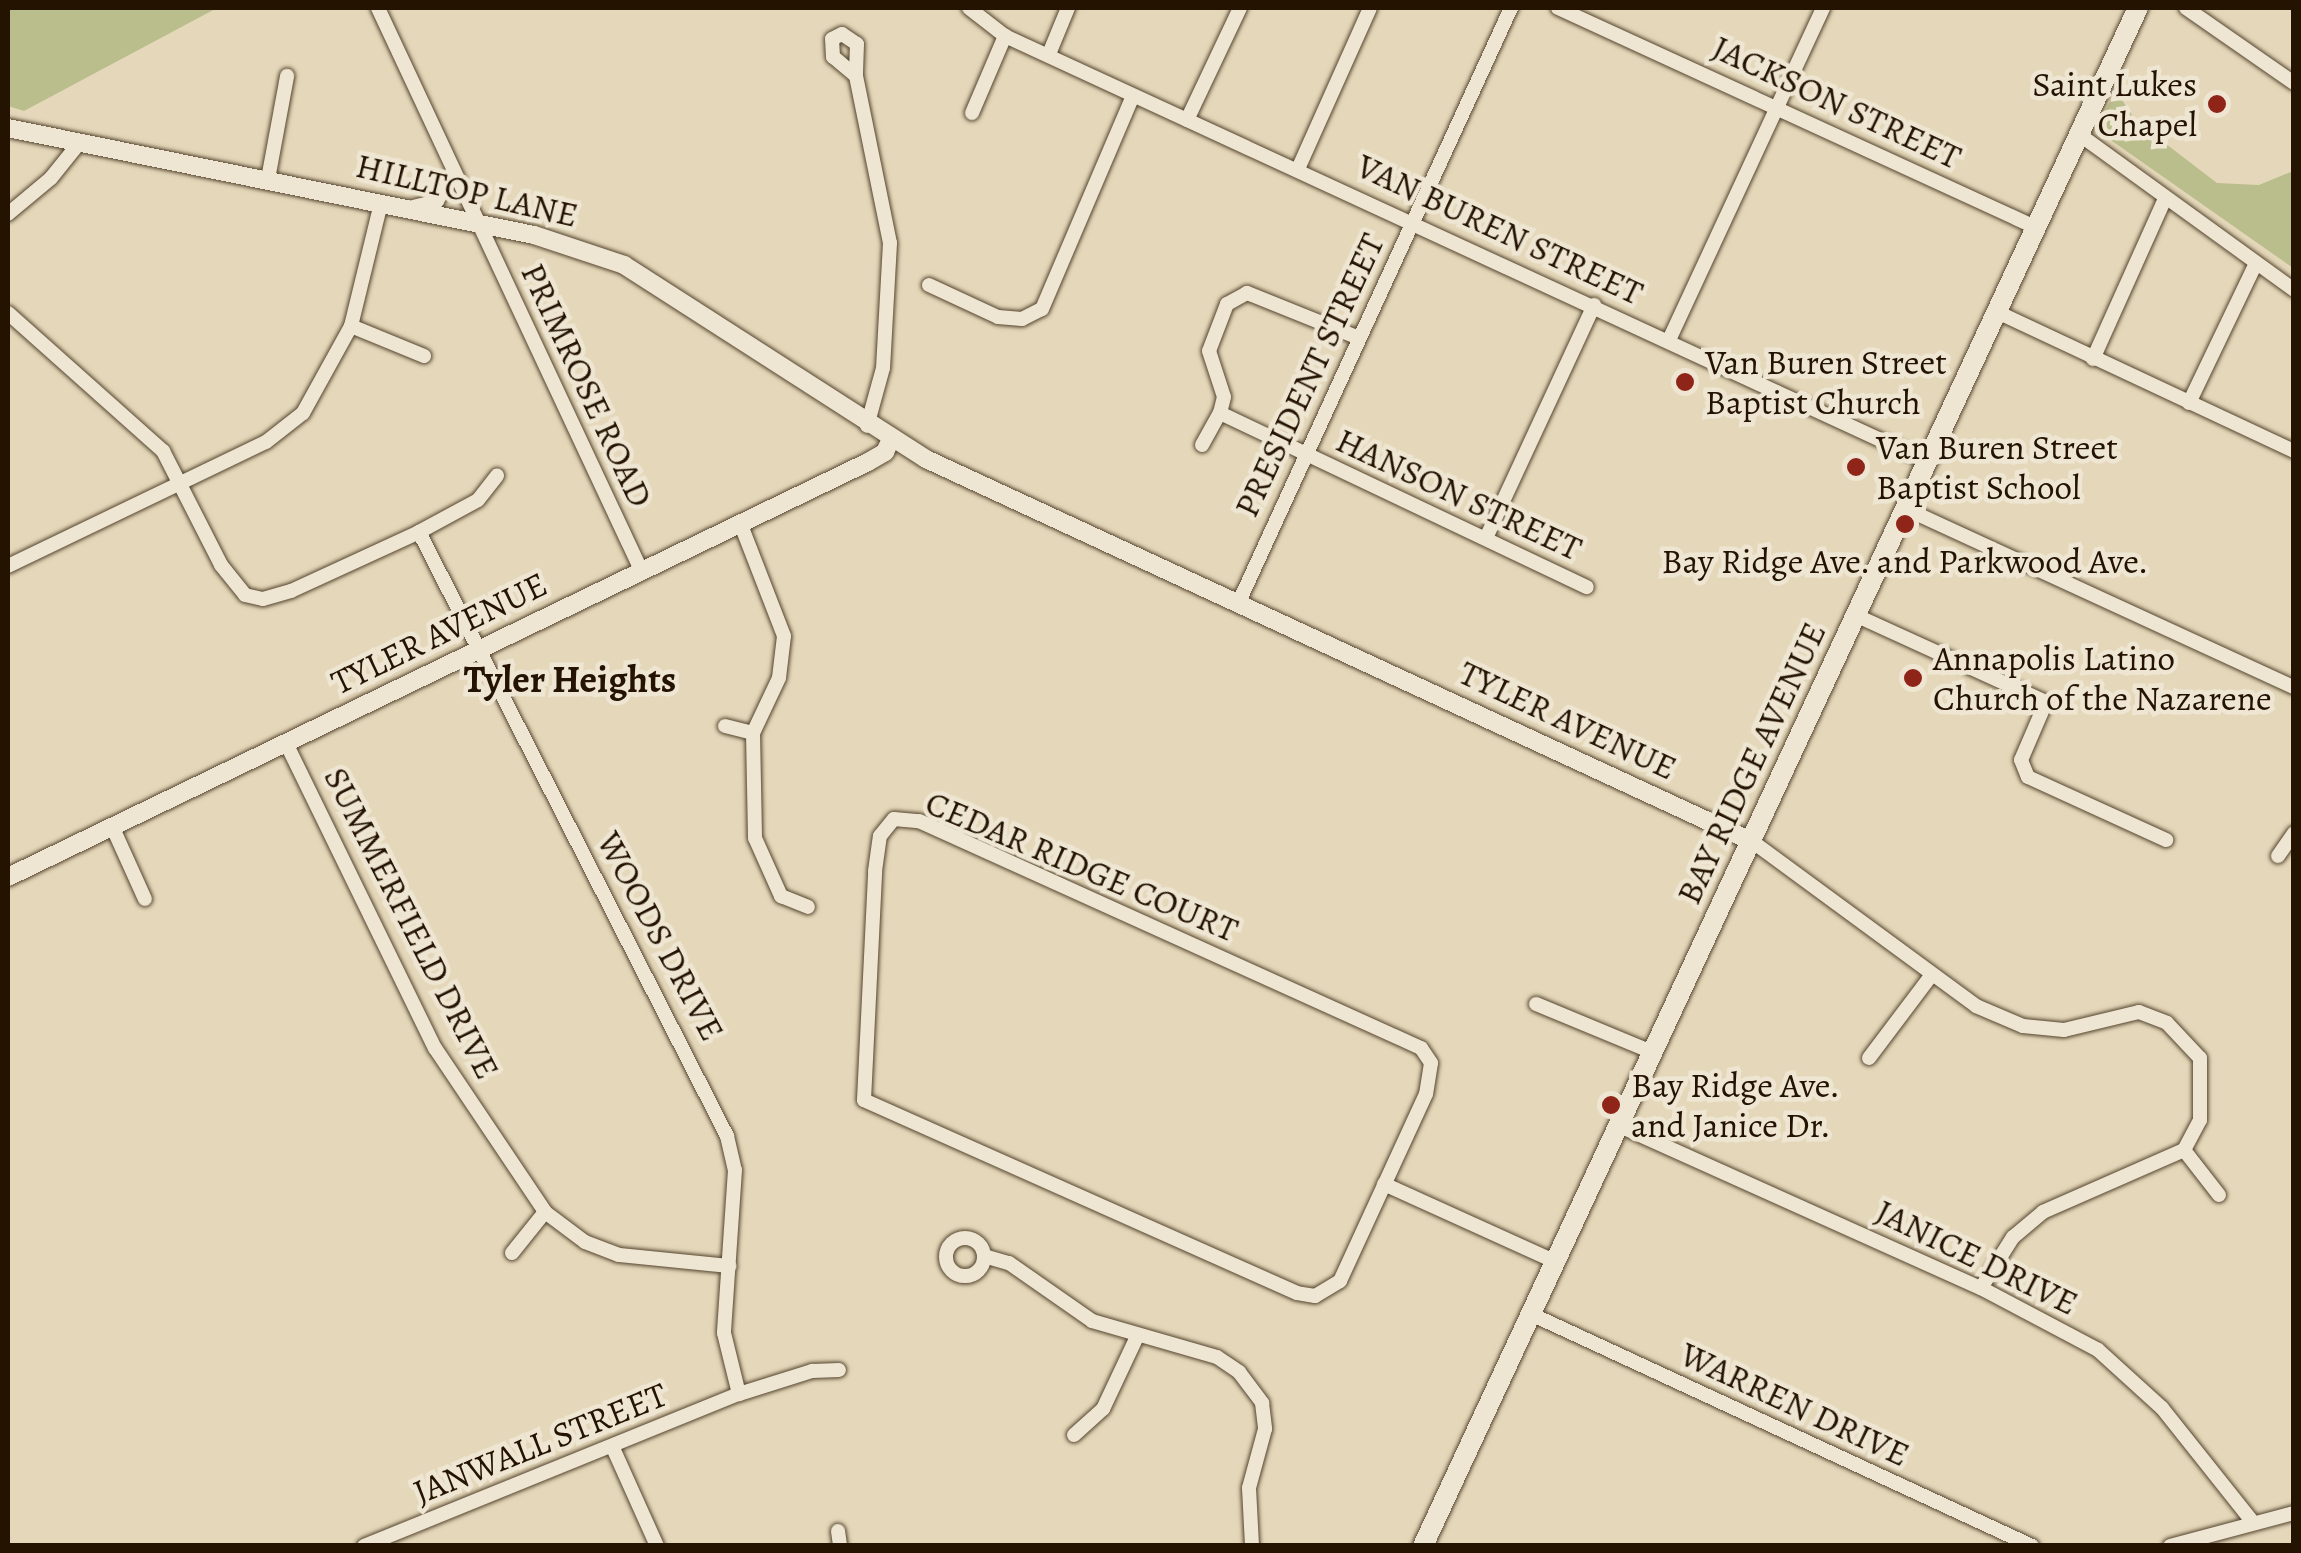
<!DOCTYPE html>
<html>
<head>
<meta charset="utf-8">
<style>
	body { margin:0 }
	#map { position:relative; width:2301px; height:1553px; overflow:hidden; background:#e5d8ba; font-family:Alegreya,serif }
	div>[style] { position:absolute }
	.green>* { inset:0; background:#babd8c }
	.roads { filter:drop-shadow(0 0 2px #54442e) drop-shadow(0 0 2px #54442e) }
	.minor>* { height:14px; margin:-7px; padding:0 7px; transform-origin:7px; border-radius:7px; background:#eee6d2 }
	.minor>.ring { margin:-7px; padding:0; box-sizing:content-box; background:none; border:14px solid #eee6d2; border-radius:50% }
	.tertiary>* { height:18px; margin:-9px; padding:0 9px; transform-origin:9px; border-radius:9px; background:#eee6d2 }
	.secondary>* { height:20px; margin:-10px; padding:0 10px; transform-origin:10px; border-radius:10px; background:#eee6d2 }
	.dots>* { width:28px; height:28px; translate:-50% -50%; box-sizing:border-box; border:5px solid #eee6d2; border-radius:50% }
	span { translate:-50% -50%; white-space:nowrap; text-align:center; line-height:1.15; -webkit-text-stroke:9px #eee6d2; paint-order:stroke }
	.poi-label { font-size:35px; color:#231300 }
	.right { translate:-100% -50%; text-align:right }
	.left { translate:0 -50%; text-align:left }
	.street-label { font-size:35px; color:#231300 }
	.neighbourhood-label { font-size:38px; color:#231300; font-weight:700 }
	.frame { position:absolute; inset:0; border:10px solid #231300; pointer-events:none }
</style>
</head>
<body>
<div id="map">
	<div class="green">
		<i style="clip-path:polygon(8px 8px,217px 8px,24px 111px,8px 106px)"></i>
		<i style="clip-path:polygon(2116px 91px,2136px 121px,2217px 183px,2259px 185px,2293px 171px,2293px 268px,2095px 129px)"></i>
	</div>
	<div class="roads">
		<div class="minor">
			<i style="left:378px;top:8px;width:620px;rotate:64.92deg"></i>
			<i style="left:969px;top:8px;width:46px;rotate:37.9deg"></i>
			<i style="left:1005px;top:36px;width:1014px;rotate:24.77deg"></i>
			<i style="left:1558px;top:8px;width:525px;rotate:24.66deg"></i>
			<i style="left:2186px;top:8px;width:131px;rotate:34.8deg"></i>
			<i style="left:1049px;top:54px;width:50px;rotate:-67.6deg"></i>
			<i style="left:856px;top:76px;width:30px;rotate:-140deg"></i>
			<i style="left:833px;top:57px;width:18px;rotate:-93deg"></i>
			<i style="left:832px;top:39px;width:11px;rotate:-27deg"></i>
			<i style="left:842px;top:34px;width:18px;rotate:34deg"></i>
			<i style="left:857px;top:44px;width:32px;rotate:92deg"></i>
			<i style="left:856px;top:76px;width:170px;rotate:78.5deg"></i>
			<i style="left:890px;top:243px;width:125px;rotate:93.2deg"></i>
			<i style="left:883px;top:368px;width:60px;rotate:105.4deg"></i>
			<i style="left:972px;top:113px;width:84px;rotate:-66.8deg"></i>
			<i style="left:1187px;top:120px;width:124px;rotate:-64.7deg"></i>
			<i style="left:2080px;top:135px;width:264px;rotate:35.9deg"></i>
			<i style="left:1298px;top:169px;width:176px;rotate:-65.9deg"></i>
			<i style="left:268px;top:179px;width:105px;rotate:-79.5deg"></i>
			<i style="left:409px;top:208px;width:29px;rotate:-14deg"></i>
			<i style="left:437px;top:201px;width:33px;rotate:-61deg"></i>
			<i style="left:8px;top:214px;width:56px;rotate:-39.9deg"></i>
			<i style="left:51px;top:178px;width:46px;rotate:-51.1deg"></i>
			<i style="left:929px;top:285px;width:76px;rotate:24.9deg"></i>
			<i style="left:998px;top:317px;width:24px;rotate:5deg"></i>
			<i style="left:1022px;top:319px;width:22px;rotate:-27deg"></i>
			<i style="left:1042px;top:309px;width:232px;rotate:-66.9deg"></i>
			<i style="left:1995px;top:311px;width:330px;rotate:25.1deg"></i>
			<i style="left:8px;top:313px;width:208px;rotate:41.7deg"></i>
			<i style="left:163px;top:451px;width:128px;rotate:63deg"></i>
			<i style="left:221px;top:565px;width:38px;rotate:51deg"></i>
			<i style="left:245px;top:595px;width:18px;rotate:13deg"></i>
			<i style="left:263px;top:599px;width:29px;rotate:-16deg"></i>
			<i style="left:291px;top:591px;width:141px;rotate:-24.7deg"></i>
			<i style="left:419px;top:532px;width:67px;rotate:-28.5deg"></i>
			<i style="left:478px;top:500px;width:31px;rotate:-52deg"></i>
			<i style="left:351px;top:326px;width:79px;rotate:22.3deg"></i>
			<i style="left:1359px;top:338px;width:121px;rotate:-158.1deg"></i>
			<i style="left:1247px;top:293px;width:23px;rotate:151deg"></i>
			<i style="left:1227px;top:304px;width:50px;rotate:111deg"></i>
			<i style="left:1209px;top:351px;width:48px;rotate:71.9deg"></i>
			<i style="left:1224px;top:397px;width:16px;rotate:104deg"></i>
			<i style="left:1220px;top:413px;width:406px;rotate:25.4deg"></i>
			<i style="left:1669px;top:340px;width:366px;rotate:-65.1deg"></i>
			<i style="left:2093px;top:359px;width:175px;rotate:-65.8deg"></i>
			<i style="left:2189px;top:403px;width:155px;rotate:-64.4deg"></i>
			<i style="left:1202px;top:445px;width:37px;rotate:-61deg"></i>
			<i style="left:1904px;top:508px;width:429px;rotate:24.7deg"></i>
			<i style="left:741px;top:525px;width:119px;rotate:68.8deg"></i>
			<i style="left:784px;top:636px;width:42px;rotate:96.8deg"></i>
			<i style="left:779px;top:678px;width:61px;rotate:115.3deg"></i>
			<i style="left:753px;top:733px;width:105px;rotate:88.9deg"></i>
			<i style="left:755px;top:838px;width:64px;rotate:65.9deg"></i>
			<i style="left:781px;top:896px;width:29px;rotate:22deg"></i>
			<i style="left:419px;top:532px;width:678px;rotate:62.98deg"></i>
			<i style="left:727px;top:1136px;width:35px;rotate:77deg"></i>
			<i style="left:735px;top:1170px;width:163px;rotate:93.9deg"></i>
			<i style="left:724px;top:1333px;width:63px;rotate:76.2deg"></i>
			<i style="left:1486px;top:538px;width:257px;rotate:-65.1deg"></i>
			<i style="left:8px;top:566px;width:286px;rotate:-25.7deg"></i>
			<i style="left:266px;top:442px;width:47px;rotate:-38.1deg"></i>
			<i style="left:303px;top:413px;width:99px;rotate:-61.1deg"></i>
			<i style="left:351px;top:326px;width:127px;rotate:-76.3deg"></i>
			<i style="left:1238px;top:604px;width:656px;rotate:-65.39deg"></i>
			<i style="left:1855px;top:615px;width:210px;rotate:24.5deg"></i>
			<i style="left:2046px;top:702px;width:63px;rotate:113.3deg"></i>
			<i style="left:2021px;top:760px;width:18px;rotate:68deg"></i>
			<i style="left:2028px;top:777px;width:152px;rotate:24.5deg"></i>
			<i style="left:725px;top:726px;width:29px;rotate:14deg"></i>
			<i style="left:287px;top:745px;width:337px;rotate:64deg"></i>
			<i style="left:435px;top:1048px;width:197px;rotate:56.1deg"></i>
			<i style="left:545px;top:1212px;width:50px;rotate:36.9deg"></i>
			<i style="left:585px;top:1242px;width:36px;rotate:21deg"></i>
			<i style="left:619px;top:1255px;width:111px;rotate:5.7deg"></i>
			<i style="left:894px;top:819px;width:25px;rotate:5deg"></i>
			<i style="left:919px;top:821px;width:551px;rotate:24.33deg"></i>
			<i style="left:1421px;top:1048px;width:18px;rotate:56deg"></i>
			<i style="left:1431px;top:1063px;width:31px;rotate:99deg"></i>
			<i style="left:1426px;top:1094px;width:206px;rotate:114.7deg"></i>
			<i style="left:1340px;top:1281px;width:29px;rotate:149deg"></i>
			<i style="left:1315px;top:1296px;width:18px;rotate:-171deg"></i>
			<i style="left:1297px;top:1293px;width:474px;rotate:-156deg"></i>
			<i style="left:864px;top:1100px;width:229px;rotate:-87.2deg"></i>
			<i style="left:875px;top:871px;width:35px;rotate:-82deg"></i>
			<i style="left:880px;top:836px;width:22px;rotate:-51deg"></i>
			<i style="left:112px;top:826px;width:80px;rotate:65.7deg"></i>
			<i style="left:1753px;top:842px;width:277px;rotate:36.3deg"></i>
			<i style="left:1976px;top:1006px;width:51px;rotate:23.1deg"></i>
			<i style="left:2023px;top:1026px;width:41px;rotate:5.6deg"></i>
			<i style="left:2064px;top:1030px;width:77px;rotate:-13.5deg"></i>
			<i style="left:2139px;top:1012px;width:30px;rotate:21deg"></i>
			<i style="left:2167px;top:1023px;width:48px;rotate:46.7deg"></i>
			<i style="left:2200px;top:1058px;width:62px;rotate:90deg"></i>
			<i style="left:2200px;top:1120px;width:34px;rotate:118deg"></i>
			<i style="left:2184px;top:1150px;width:154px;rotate:156.3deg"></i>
			<i style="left:2043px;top:1212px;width:39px;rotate:140deg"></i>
			<i style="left:2013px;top:1237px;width:60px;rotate:122.1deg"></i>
			<i style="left:2278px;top:856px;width:28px;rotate:-55deg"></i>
			<i style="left:1536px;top:1004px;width:126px;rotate:22.5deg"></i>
			<i style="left:1869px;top:1058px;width:101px;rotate:-53deg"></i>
			<i style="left:1620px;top:1126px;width:396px;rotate:24.2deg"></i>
			<i style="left:1981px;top:1288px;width:132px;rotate:27.9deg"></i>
			<i style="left:2098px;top:1350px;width:86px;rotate:42.2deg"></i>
			<i style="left:2162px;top:1408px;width:143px;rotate:51.5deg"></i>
			<i style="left:2184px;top:1150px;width:57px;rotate:52.1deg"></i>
			<i style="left:1384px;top:1184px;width:189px;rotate:24.4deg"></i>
			<i class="ring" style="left:946px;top:1238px;width:24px;height:24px"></i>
			<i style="left:512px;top:1253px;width:53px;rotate:-51.2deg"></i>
			<i style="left:984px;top:1256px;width:26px;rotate:16deg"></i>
			<i style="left:1009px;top:1263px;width:101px;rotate:34.9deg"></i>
			<i style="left:1092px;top:1321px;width:130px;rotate:16.1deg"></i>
			<i style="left:1217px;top:1357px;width:27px;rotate:34deg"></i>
			<i style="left:1239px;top:1372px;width:39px;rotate:53deg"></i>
			<i style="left:1262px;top:1403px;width:26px;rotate:83deg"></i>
			<i style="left:1265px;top:1429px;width:61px;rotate:105.2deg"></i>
			<i style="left:1249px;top:1488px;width:58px;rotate:87deg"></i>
			<i style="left:1533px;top:1315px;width:550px;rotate:24.84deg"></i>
			<i style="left:1074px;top:1435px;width:39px;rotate:-42deg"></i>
			<i style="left:1103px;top:1409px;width:77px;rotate:-64.8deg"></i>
			<i style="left:613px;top:1448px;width:107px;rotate:65.8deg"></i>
			<i style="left:838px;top:1531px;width:15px;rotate:82deg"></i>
			<i style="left:364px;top:1546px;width:405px;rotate:-22.1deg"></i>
			<i style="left:739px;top:1394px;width:77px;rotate:-17.5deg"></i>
			<i style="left:812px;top:1371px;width:27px;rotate:-2deg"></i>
			<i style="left:2170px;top:1546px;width:128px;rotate:-14.9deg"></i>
		</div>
		<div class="tertiary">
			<i style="left:8px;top:128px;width:537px;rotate:11.5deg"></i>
			<i style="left:534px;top:235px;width:95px;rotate:18.4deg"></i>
			<i style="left:624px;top:265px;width:359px;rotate:32.7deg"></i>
			<i style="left:926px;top:459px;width:911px;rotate:24.85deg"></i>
			<i style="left:8px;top:877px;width:955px;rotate:-25.76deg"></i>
			<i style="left:868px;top:462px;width:20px;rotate:-30deg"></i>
			<i style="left:885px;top:452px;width:14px;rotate:-65deg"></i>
		</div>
		<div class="secondary">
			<i style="left:1423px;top:1546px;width:1696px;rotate:-65.07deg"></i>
		</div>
	</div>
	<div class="dots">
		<i style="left:2217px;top:104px;background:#8f2418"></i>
		<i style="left:1685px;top:382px;background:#8f2418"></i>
		<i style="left:1856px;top:467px;background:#8f2418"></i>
		<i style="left:1905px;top:524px;background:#8f2418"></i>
		<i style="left:1913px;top:678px;background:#8f2418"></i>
		<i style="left:1611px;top:1105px;background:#8f2418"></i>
	</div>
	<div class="poi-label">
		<span class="right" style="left:2197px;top:104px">Saint Lukes<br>Chapel</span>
		<span class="left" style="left:1705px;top:382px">Van Buren Street<br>Baptist Church</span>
		<span class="left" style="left:1876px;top:467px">Van Buren Street<br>Baptist School</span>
		<span style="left:1905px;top:561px">Bay Ridge Ave. and Parkwood Ave.</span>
		<span class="left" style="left:1933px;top:678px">Annapolis Latino<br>Church of the Nazarene</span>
		<span class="left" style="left:1631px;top:1105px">Bay Ridge Ave.<br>and Janice Dr.</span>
	</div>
	<div class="street-label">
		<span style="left:1837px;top:102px;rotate:25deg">JACKSON STREET</span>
		<span style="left:467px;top:190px;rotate:13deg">HILLTOP LANE</span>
		<span style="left:1500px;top:229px;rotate:25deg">VAN BUREN STREET</span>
		<span style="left:1309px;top:375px;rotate:-65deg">PRESIDENT STREET</span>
		<span style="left:587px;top:385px;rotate:65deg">PRIMROSE ROAD</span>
		<span style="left:1459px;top:494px;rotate:25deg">HANSON STREET</span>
		<span style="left:439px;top:633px;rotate:-26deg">TYLER AVENUE</span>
		<span style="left:1568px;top:720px;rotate:25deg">TYLER AVENUE</span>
		<span style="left:1751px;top:763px;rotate:-65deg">BAY RIDGE AVENUE</span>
		<span style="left:1082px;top:866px;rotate:23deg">CEDAR RIDGE COURT</span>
		<span style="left:412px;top:923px;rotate:63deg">SUMMERFIELD DRIVE</span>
		<span style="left:661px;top:936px;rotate:62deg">WOODS DRIVE</span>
		<span style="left:1977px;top:1257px;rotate:26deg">JANICE DRIVE</span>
		<span style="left:1795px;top:1404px;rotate:25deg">WARREN DRIVE</span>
		<span style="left:540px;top:1443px;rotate:-22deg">JANWALL STREET</span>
	</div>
	<div class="neighbourhood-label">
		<span style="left:570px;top:680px">Tyler Heights</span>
	</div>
	<div class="frame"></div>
</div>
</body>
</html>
